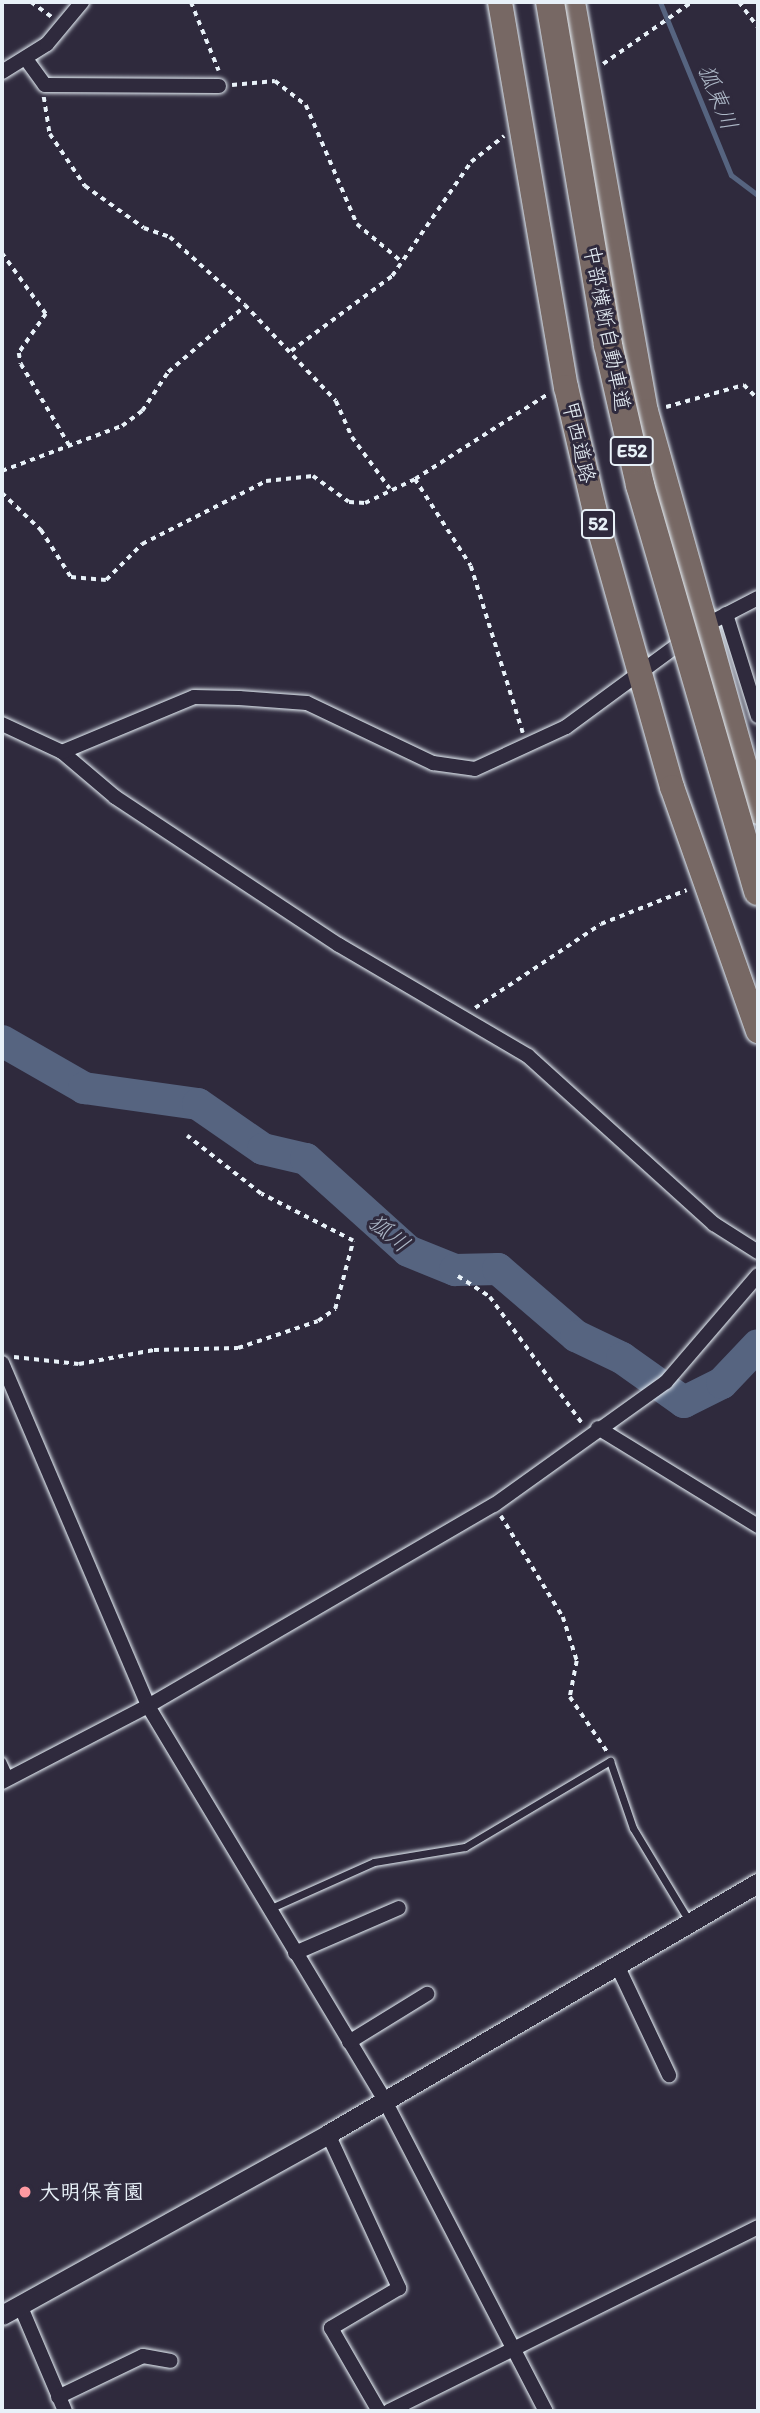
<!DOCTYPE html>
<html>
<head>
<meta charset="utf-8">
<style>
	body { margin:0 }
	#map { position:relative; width:760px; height:2413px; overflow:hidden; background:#2f2a3d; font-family:Itim,"Klee One",sans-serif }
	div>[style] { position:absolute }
	.stream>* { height:5px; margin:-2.5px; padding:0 2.5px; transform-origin:2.5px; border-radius:2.5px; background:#566480 }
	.river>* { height:32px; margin:-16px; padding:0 16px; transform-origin:16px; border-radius:16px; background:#566480 }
	.path>* { height:3.5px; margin-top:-1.75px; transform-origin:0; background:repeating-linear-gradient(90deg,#e8f1f8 0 5px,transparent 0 10px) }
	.roads { filter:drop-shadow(0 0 2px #e8f1f8) drop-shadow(0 0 2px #e8f1f8) }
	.service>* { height:7px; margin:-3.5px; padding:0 3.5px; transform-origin:3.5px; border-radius:3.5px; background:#2f2a3d }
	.minor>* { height:14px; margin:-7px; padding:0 7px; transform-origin:7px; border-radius:7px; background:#2f2a3d }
	.tertiary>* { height:19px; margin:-9.5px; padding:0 9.5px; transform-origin:9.5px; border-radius:9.5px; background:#2f2a3d }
	.trunk>* { height:24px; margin:-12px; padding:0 12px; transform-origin:12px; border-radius:12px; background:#776864 }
	.bridges { filter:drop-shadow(0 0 2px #e8f1f8) drop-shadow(0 0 2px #e8f1f8) }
	.motorway-bridge>* { height:28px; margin:-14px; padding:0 14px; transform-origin:14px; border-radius:14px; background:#776864 }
	.dots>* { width:19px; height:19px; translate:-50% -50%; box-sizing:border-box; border:4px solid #2f2a3d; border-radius:50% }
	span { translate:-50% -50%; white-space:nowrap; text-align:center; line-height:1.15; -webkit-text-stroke:6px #2f2a3d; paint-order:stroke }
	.shield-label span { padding:2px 5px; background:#2f2a3d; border:2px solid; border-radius:5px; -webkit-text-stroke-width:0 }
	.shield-label { font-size:19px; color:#e8f1f8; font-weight:700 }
	.street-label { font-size:21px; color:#e8f1f8 }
	.poi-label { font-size:21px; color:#e8f1f8; font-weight:700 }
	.left { translate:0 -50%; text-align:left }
	.water-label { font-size:23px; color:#aeb9c8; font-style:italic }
	.frame { position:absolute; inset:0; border:4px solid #e8f1f8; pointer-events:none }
</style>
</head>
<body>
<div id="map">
	<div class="stream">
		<i style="left:660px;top:2px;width:187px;rotate:67.7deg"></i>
		<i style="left:731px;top:175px;width:34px;rotate:37deg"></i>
	</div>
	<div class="river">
		<i style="left:2px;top:1041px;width:95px;rotate:29.8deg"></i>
		<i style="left:84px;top:1088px;width:115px;rotate:8deg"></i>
		<i style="left:198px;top:1104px;width:79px;rotate:34.7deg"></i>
		<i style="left:263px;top:1149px;width:44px;rotate:13.1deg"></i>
		<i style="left:306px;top:1159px;width:137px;rotate:42deg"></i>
		<i style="left:408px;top:1251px;width:51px;rotate:22deg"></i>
		<i style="left:455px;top:1270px;width:43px;rotate:-1.3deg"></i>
		<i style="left:498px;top:1269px;width:103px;rotate:40.7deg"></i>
		<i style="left:576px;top:1336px;width:51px;rotate:25.6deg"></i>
		<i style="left:622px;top:1358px;width:76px;rotate:35.4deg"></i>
		<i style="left:684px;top:1402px;width:42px;rotate:-26.6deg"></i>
		<i style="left:722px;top:1383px;width:52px;rotate:-46.5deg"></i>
	</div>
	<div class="path">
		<i style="left:31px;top:2px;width:26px;rotate:36deg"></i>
		<i style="left:191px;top:2px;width:74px;rotate:67.9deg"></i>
		<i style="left:739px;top:2px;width:31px;rotate:53deg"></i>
		<i style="left:603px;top:64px;width:108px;rotate:-34.9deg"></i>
		<i style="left:232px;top:85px;width:43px;rotate:-5.3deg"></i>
		<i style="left:275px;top:81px;width:39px;rotate:38deg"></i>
		<i style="left:306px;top:105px;width:129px;rotate:66.8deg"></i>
		<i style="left:357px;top:224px;width:59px;rotate:40.2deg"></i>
		<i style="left:44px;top:97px;width:37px;rotate:81deg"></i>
		<i style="left:50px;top:134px;width:63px;rotate:56.1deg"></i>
		<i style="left:85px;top:186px;width:72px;rotate:35.4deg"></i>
		<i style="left:144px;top:228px;width:28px;rotate:19deg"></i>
		<i style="left:170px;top:237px;width:101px;rotate:42.2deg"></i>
		<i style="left:245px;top:305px;width:132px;rotate:46.5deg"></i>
		<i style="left:336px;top:401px;width:39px;rotate:66deg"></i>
		<i style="left:352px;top:437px;width:64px;rotate:53.8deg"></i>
		<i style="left:2px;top:253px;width:75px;rotate:54.2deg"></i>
		<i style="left:46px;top:314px;width:47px;rotate:124.7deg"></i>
		<i style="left:19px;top:353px;width:11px;rotate:80deg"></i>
		<i style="left:21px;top:364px;width:94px;rotate:59.3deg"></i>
		<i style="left:291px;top:351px;width:126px;rotate:-36.6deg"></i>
		<i style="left:392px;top:276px;width:139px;rotate:-55.3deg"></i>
		<i style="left:471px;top:162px;width:42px;rotate:-38.2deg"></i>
		<i style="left:666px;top:407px;width:81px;rotate:-15.8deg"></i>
		<i style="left:744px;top:385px;width:20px;rotate:45deg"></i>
		<i style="left:2px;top:471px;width:128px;rotate:-20.6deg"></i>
		<i style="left:122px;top:426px;width:25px;rotate:-37deg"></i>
		<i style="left:142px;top:411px;width:47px;rotate:-56.3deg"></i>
		<i style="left:168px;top:372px;width:101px;rotate:-40.6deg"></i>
		<i style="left:415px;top:479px;width:103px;rotate:57.2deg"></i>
		<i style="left:471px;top:566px;width:175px;rotate:72.7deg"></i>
		<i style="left:2px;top:493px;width:54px;rotate:43.5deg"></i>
		<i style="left:41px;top:530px;width:56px;rotate:57.4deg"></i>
		<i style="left:71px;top:577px;width:35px;rotate:5deg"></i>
		<i style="left:106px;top:580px;width:51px;rotate:-45deg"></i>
		<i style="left:142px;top:544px;width:139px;rotate:-26.9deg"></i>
		<i style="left:266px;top:481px;width:47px;rotate:-6.1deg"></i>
		<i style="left:313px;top:476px;width:44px;rotate:35.8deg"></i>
		<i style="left:349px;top:502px;width:16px;rotate:4deg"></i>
		<i style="left:365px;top:503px;width:55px;rotate:-25.6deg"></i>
		<i style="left:415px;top:479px;width:158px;rotate:-32.6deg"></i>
		<i style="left:475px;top:1008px;width:151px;rotate:-33.7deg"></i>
		<i style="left:601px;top:924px;width:92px;rotate:-21.6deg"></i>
		<i style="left:458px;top:1276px;width:38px;rotate:33deg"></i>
		<i style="left:490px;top:1297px;width:156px;rotate:53.9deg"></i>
		<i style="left:14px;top:1357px;width:65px;rotate:6.1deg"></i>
		<i style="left:79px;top:1364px;width:76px;rotate:-10.6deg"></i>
		<i style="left:154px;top:1350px;width:84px;rotate:-1.4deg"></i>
		<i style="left:238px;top:1348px;width:84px;rotate:-18.6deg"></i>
		<i style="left:318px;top:1321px;width:21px;rotate:-35deg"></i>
		<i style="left:335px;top:1309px;width:70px;rotate:-75.2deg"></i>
		<i style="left:353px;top:1241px;width:103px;rotate:-152.9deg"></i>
		<i style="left:261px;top:1194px;width:94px;rotate:-141.9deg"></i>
		<i style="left:501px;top:1516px;width:119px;rotate:58.5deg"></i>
		<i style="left:563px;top:1617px;width:46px;rotate:72.3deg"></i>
		<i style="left:577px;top:1661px;width:37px;rotate:101deg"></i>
		<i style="left:570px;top:1697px;width:68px;rotate:55.8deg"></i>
	</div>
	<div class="roads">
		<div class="service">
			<i style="left:2px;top:1761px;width:19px;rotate:65deg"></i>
			<i style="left:269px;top:1909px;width:115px;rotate:-24.1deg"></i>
			<i style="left:374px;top:1862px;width:92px;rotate:-9.4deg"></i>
			<i style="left:465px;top:1847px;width:169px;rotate:-30.7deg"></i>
			<i style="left:610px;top:1761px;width:71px;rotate:71.1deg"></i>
			<i style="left:633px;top:1828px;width:109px;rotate:58.9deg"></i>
		</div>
		<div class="minor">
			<i style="left:26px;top:59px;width:32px;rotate:54deg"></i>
			<i style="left:45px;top:85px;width:174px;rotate:0.3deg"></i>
			<i style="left:2px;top:72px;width:53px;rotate:-31.9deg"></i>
			<i style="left:47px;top:44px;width:55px;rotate:-50.2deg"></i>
			<i style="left:726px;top:614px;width:107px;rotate:72.6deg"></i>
			<i style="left:2px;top:724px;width:66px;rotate:25deg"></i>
			<i style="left:62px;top:752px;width:70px;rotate:40.3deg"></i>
			<i style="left:115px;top:797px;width:268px;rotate:33.5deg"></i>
			<i style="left:339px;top:945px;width:219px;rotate:30.4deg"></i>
			<i style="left:528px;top:1056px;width:251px;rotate:42.1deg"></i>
			<i style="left:714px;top:1224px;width:52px;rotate:32.5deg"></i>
			<i style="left:62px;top:752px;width:143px;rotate:-22.6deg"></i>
			<i style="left:194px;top:697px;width:45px;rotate:1.3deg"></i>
			<i style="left:239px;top:698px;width:68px;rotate:4.2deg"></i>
			<i style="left:307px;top:703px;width:140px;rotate:25.5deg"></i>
			<i style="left:433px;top:763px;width:42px;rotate:8.1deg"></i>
			<i style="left:475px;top:769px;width:100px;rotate:-24.8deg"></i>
			<i style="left:566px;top:727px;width:169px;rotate:-36.3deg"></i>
			<i style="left:702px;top:627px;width:63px;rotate:-27.4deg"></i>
			<i style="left:2px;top:1363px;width:373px;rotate:66.9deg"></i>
			<i style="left:148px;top:1706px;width:461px;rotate:59deg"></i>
			<i style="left:385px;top:2101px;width:349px;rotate:62.6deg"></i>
			<i style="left:598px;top:1428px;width:188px;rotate:31.5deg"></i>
			<i style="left:2px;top:1782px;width:165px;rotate:-27.5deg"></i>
			<i style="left:148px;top:1706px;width:400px;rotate:-30.2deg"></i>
			<i style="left:494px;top:1505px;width:211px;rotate:-35.6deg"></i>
			<i style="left:666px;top:1382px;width:141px;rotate:-49.3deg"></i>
			<i style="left:295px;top:1953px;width:113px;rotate:-23.4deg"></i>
			<i style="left:617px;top:1965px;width:122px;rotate:64.7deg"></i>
			<i style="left:349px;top:2042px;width:92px;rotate:-31.6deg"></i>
			<i style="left:328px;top:2134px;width:170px;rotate:65.2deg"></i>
			<i style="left:399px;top:2288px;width:79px;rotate:149.5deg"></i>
			<i style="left:331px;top:2328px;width:96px;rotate:60deg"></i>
			<i style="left:20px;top:2305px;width:115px;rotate:67deg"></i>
			<i style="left:58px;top:2397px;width:94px;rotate:-25.8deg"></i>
			<i style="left:143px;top:2356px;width:28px;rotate:10deg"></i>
			<i style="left:389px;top:2411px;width:412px;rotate:-26.5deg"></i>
		</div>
		<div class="tertiary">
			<i style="left:2px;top:2315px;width:373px;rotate:-29deg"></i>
			<i style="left:328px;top:2134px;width:498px;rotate:-30.3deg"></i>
		</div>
		<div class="trunk">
			<i style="left:500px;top:2px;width:391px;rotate:80.3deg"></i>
			<i style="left:566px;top:387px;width:141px;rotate:76.9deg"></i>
			<i style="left:598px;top:524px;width:273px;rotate:74.3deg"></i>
			<i style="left:672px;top:787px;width:259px;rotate:70.6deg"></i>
			<i style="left:573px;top:2px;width:415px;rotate:79.9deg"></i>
			<i style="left:646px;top:411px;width:416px;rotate:74.4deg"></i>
		</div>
	</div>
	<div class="bridges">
		<div class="motorway-bridge">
			<i style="left:550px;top:2px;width:348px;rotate:80.4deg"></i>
			<i style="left:608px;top:345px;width:144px;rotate:77.1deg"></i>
			<i style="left:640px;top:485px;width:423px;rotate:73.8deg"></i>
		</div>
	</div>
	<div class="dots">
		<i style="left:25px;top:2192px;background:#ff9aa2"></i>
	</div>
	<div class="shield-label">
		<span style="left:632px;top:451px">E52</span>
		<span style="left:598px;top:524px">52</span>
	</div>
	<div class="street-label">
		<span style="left:607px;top:328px;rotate:79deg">中部横断自動車道</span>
		<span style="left:579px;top:442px;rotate:77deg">甲西道路</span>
	</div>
	<div class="poi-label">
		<span class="left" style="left:39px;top:2192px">大明保育園</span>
	</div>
	<div class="water-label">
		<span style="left:718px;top:97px;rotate:68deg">狐東川</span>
		<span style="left:389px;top:1233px;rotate:39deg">狐川</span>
	</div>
	<div class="frame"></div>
</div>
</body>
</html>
